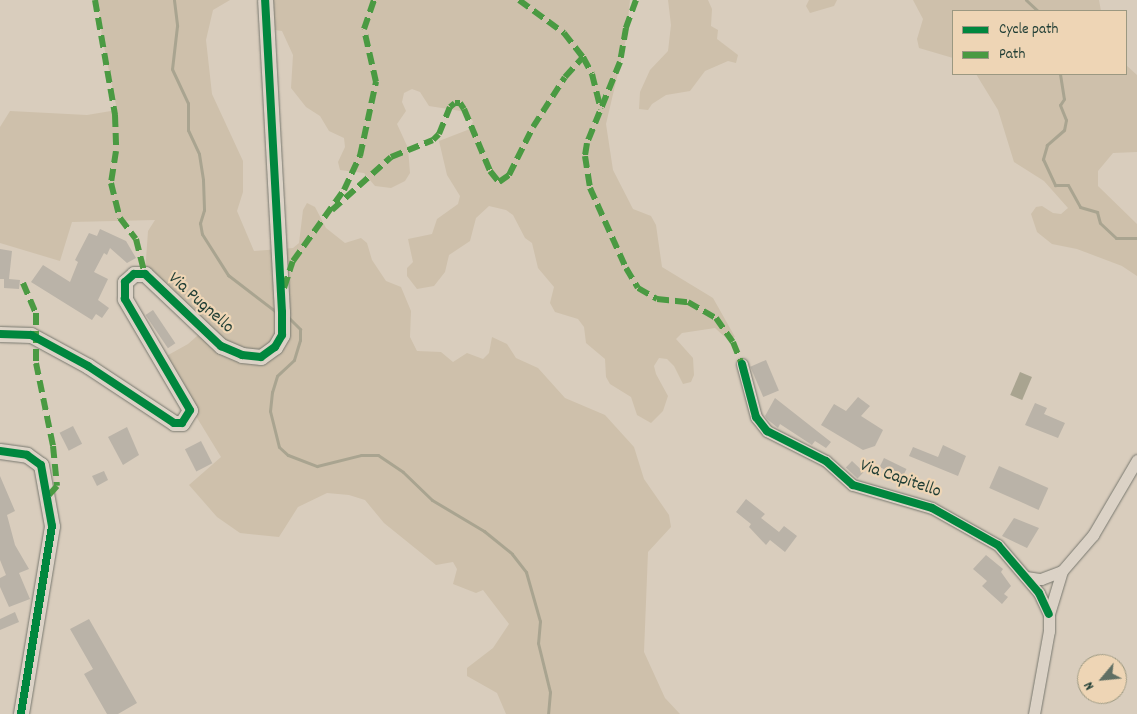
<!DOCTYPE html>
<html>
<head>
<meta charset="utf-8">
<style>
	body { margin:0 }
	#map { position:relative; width:1137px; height:714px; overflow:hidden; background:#d9cdbd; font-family:Dekko,sans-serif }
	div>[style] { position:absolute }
	.green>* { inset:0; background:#cec0ab }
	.water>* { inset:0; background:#a9a490; transform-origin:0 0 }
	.stream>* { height:3px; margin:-1.5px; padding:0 1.5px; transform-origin:1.5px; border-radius:1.5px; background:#a9a490 }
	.building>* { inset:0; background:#bab3a8; transform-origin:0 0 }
	.roads { filter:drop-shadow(0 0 1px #78786f) drop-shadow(0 0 1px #78786f) }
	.minor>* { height:11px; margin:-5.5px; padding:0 5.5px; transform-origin:5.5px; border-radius:5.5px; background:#dbd2c6 }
	.tertiary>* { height:15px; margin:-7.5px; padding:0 7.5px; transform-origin:7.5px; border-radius:7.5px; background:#dbd2c6 }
	.quiet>* { height:6px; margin-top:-3px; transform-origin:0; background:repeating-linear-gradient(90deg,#4a9a42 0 12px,transparent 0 18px) }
	.cycleway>* { height:8px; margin:-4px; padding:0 4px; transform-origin:4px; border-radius:4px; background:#00873e }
	span { translate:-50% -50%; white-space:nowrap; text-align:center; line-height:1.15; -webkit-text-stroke:4.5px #eed5b5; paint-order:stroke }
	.street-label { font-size:18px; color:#1f3d34 }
	.legend { position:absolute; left:952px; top:10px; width:175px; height:65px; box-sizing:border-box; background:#eed5b5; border:1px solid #9b9881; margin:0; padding:6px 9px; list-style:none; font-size:15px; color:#1f3d34 }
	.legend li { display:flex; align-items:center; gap:10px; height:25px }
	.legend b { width:25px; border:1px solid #9b9881 }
	.north { position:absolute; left:1077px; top:654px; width:50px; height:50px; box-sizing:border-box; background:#eed5b5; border:1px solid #9b9881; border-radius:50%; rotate:242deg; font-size:14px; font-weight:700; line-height:20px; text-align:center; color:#1f3d34 }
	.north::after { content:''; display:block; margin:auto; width:18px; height:22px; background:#606f64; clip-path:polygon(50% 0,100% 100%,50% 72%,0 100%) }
</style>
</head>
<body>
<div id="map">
	<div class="green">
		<i style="clip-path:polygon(98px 0,230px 0,213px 10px,206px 40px,212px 94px,243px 161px,243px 192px,237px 211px,254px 251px,293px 248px,299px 243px,303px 210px,307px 203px,315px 207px,326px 228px,345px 243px,361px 238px,367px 243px,372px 260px,386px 281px,401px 287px,411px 311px,410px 337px,417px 351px,441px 352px,453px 362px,467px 353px,483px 359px,489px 353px,492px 337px,507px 344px,516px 358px,538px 368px,565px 398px,605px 415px,634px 447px,644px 479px,669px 515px,671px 527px,648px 552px,644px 652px,665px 698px,680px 714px,506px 714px,497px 693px,467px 676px,467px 668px,493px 648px,509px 624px,483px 590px,476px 593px,453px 584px,457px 569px,453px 562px,436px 565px,384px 523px,365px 500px,349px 495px,327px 493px,298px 507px,279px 537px,240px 533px,217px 517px,189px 485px,221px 457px,161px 359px,188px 344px,205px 329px,145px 274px,148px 231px,155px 220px,72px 222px,60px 261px,0 243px,0 127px,10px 111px,87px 115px,117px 110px,102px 37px)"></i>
		<i style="clip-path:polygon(266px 0,630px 0,626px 39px,606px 124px,613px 170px,633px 209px,651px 216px,656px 225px,662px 267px,713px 298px,735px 337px,727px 339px,715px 328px,682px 333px,676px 339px,693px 358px,694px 375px,691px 382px,683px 384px,674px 366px,667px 359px,659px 358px,654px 366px,656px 374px,668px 396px,663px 411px,651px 423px,637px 415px,631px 397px,610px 384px,606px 377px,605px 359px,586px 343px,584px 327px,578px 319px,555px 312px,550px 303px,554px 287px,538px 268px,532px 243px,525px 238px,513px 215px,506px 210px,489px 206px,476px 218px,470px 241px,449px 255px,445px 272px,434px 286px,417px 289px,407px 276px,407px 268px,413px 262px,408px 239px,432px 234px,437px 219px,458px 204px,460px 196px,447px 175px,439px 141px,470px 129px,473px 121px,461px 111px,429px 106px,420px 92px,412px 89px,404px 93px,402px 102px,406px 111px,397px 124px,408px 148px,410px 173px,405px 181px,391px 188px,375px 186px,364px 173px,340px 170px,338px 162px,345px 147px,344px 138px,329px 131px,320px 116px,306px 107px,291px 88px,293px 55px,282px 31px,268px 29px)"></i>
		<i style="clip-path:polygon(668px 0,708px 0,712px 9px,711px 26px,718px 30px,717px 39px,738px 55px,736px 63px,728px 61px,705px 71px,690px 91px,666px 95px,652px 104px,648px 110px,639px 109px,640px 92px,650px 70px,668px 51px,671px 25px)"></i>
		<i style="clip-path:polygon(809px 0,837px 0,834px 6px,810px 13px,806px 6px)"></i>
		<i style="clip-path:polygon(913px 0,1099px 0,1101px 11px,953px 11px,953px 58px,919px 48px,917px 39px,923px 19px)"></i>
		<i style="clip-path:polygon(1126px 65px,1137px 75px,1137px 152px,1113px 153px,1098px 171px,1098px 186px,1137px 224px,1137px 276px,1122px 266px,1077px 249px,1052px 244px,1037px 232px,1031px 214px,1036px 207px,1042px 206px,1053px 213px,1061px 214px,1068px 208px,1044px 181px,1014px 162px,998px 110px,976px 74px,1126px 74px)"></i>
	</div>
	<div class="water">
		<i style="left:1020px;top:372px;width:13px;height:25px;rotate:23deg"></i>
	</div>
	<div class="stream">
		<i style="left:174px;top:0;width:26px;rotate:83deg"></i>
		<i style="left:177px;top:26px;width:43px;rotate:96.6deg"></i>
		<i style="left:172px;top:69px;width:38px;rotate:65deg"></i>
		<i style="left:188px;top:103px;width:27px;rotate:90deg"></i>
		<i style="left:188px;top:130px;width:26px;rotate:65deg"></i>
		<i style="left:199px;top:154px;width:26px;rotate:81deg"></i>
		<i style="left:203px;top:180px;width:30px;rotate:88deg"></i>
		<i style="left:204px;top:210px;width:14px;rotate:107deg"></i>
		<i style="left:200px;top:223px;width:11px;rotate:80deg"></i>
		<i style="left:202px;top:234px;width:49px;rotate:57.6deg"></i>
		<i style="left:228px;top:275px;width:59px;rotate:37.5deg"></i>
		<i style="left:1026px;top:0;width:16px;rotate:43deg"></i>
		<i style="left:1060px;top:74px;width:25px;rotate:81deg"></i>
		<i style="left:1064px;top:99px;width:7px;rotate:124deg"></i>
		<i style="left:1060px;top:105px;width:16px;rotate:68deg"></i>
		<i style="left:1066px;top:120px;width:10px;rotate:101deg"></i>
		<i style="left:1064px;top:130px;width:23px;rotate:139deg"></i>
		<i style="left:1047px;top:145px;width:15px;rotate:106deg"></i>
		<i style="left:1043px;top:159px;width:29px;rotate:65deg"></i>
		<i style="left:1055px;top:185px;width:13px"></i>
		<i style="left:1068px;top:185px;width:25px;rotate:61deg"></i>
		<i style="left:1080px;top:207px;width:18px;rotate:16deg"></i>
		<i style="left:1097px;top:212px;width:11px;rotate:75deg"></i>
		<i style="left:1100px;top:223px;width:22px;rotate:43deg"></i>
		<i style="left:1116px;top:238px;width:21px"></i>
		<i style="left:289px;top:318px;width:16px;rotate:45deg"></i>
		<i style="left:300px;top:329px;width:11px;rotate:90deg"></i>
		<i style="left:300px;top:340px;width:21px;rotate:107deg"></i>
		<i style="left:294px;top:360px;width:23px;rotate:137deg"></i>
		<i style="left:277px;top:376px;width:17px;rotate:107deg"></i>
		<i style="left:272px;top:392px;width:19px;rotate:96deg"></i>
		<i style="left:270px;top:411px;width:37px;rotate:76deg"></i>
		<i style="left:279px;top:447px;width:12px;rotate:42deg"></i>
		<i style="left:288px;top:455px;width:31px;rotate:21deg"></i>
		<i style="left:317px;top:466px;width:45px;rotate:-14deg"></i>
		<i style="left:361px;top:455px;width:17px"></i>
		<i style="left:378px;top:455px;width:30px;rotate:34deg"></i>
		<i style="left:403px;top:472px;width:40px;rotate:44deg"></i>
		<i style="left:432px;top:500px;width:61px;rotate:30.8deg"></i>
		<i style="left:484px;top:531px;width:36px;rotate:39deg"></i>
		<i style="left:512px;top:554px;width:23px;rotate:52deg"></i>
		<i style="left:526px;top:572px;width:51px;rotate:74.1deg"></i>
		<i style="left:540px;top:621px;width:22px;rotate:95deg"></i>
		<i style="left:538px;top:643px;width:50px;rotate:76.2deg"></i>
		<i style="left:550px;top:692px;width:22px;rotate:95deg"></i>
	</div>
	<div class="building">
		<i style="clip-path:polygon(100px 229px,126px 241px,136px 258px,127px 263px,110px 248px,107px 255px,104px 253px,94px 272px,108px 279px,98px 300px,109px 308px,102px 318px,96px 314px,92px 320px,31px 282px,43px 265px,70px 282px,78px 262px,75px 260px,89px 233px,97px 236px)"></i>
		<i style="clip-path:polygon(0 249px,12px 251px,9px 279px,20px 280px,19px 289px,4px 288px,4px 279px,0 279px)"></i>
		<i style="left:153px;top:310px;width:40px;height:9px;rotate:56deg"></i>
		<i style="left:766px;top:360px;width:33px;height:17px;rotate:67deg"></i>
		<i style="clip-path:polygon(858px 397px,870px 406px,861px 416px,883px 430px,875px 446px,863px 450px,821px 425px,834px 404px,846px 411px)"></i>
		<i style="clip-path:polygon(775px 398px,831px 442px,826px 448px,815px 441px,812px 445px,780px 424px,778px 428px,767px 419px,765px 416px)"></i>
		<i style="clip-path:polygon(1035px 403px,1047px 408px,1044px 414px,1065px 423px,1058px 438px,1025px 425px)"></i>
		<i style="left:73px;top:426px;width:20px;height:15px;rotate:63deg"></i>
		<i style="clip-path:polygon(127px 427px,139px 455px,123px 465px,108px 437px)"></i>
		<i style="left:201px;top:441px;width:25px;height:18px;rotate:63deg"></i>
		<i style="clip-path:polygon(943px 445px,966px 456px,958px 476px,909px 456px,913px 447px,938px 457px)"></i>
		<i style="left:884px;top:458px;width:25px;height:10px;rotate:26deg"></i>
		<i style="left:852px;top:461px;width:16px;height:9px;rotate:43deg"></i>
		<i style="left:999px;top:466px;width:54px;height:24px;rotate:24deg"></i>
		<i style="clip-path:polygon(104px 471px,108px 480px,97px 486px,92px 476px)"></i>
		<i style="clip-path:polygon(0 476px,15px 511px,7px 515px,15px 545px,29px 569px,19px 573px,30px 599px,9px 607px,0 587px,0 578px,6px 575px,0 560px)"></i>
		<i style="clip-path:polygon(746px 499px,765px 514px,761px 518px,779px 532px,784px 526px,797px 536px,785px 552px,770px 540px,766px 545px,749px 527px,751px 524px,736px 512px)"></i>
		<i style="clip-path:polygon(1014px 518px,1039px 528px,1027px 548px,1002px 536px)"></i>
		<i style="clip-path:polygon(986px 555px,1003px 569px,1001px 572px,1011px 586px,1004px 594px,1008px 597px,1002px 604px,982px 586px,987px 581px,973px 569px)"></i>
		<i style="clip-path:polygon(15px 612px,19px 622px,0 630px,0 619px)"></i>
		<i style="clip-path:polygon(89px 619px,137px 703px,118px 714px,107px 714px,84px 674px,93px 669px,70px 629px)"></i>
	</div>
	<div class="roads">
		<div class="minor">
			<i style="left:742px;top:364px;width:55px;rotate:75.2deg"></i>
			<i style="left:756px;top:417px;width:18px;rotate:52deg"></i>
			<i style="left:767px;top:431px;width:66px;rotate:27deg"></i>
			<i style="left:826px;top:461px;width:36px;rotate:42deg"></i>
			<i style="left:853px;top:485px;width:82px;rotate:16.2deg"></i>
			<i style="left:932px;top:508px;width:76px;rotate:29.3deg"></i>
			<i style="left:998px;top:545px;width:63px;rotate:49.5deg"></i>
			<i style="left:1039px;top:593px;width:23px;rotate:65deg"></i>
			<i style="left:1026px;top:577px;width:15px;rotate:8deg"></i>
			<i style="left:1041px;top:579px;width:22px;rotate:-21deg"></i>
			<i style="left:1034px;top:714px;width:84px;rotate:-79.8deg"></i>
			<i style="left:1049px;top:631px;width:17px;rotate:-90deg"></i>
			<i style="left:1049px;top:614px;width:45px;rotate:-73.2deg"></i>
			<i style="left:1062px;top:571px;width:48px;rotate:-49.3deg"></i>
			<i style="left:1093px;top:535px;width:87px;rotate:-59.6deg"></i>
		</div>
		<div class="tertiary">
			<i style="left:0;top:334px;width:31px;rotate:2deg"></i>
			<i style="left:31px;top:335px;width:65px;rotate:28.5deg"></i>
			<i style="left:88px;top:366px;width:103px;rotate:33.5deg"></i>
			<i style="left:174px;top:423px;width:8px"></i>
			<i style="left:182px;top:423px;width:15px;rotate:-58deg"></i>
			<i style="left:190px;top:410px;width:129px;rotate:-120.4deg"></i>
			<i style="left:125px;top:299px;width:17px;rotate:-90deg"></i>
			<i style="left:125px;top:282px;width:12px;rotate:-42deg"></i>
			<i style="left:134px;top:274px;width:11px"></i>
			<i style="left:145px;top:274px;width:105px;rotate:43.5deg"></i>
			<i style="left:221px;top:346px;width:23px;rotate:23deg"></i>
			<i style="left:242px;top:355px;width:19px;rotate:6deg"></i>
			<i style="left:261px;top:357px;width:17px;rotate:-36deg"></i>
			<i style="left:275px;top:347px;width:14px;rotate:-60deg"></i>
			<i style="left:282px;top:335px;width:23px;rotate:-90deg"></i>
			<i style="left:282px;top:312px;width:312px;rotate:-93.1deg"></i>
			<i style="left:0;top:451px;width:27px;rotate:8deg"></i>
			<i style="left:27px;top:455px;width:17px;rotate:36deg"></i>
			<i style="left:41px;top:465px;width:62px;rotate:79.8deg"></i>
			<i style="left:52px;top:526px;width:191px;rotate:99.4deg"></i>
		</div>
	</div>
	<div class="quiet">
		<i style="left:95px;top:0;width:117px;rotate:80.1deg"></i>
		<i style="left:115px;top:115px;width:36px;rotate:88deg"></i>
		<i style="left:116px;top:151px;width:32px;rotate:99deg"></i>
		<i style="left:111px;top:183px;width:36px;rotate:76deg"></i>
		<i style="left:120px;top:218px;width:26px;rotate:53deg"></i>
		<i style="left:136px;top:239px;width:36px;rotate:76deg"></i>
		<i style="left:519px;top:0;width:56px;rotate:36.3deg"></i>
		<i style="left:564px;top:33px;width:31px;rotate:52deg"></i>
		<i style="left:636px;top:0;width:30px;rotate:110deg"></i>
		<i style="left:626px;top:28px;width:35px;rotate:100deg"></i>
		<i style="left:620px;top:62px;width:87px;rotate:112.2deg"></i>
		<i style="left:587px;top:143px;width:13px;rotate:99deg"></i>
		<i style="left:585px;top:156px;width:32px;rotate:81deg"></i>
		<i style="left:590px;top:188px;width:88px;rotate:65.8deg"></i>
		<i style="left:626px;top:268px;width:23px;rotate:59deg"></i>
		<i style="left:638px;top:288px;width:22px;rotate:30deg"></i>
		<i style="left:657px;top:299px;width:31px;rotate:6deg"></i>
		<i style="left:688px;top:302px;width:32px;rotate:30deg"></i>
		<i style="left:716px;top:318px;width:29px;rotate:55deg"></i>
		<i style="left:733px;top:342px;width:24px;rotate:68deg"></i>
		<i style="left:332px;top:210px;width:79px;rotate:-41.9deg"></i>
		<i style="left:391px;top:157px;width:45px;rotate:-22deg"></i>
		<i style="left:433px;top:140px;width:8px;rotate:-45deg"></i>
		<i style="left:439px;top:134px;width:29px;rotate:-68deg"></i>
		<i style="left:450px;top:107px;width:6px;rotate:-39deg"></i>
		<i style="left:455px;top:103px;width:5px"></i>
		<i style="left:460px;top:103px;width:7px;rotate:56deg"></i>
		<i style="left:464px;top:109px;width:67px;rotate:67.2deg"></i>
		<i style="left:490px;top:171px;width:14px;rotate:51deg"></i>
		<i style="left:499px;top:182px;width:12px;rotate:-35deg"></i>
		<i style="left:509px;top:175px;width:54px;rotate:-63.4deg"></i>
		<i style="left:533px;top:127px;width:59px;rotate:-57.4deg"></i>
		<i style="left:565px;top:77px;width:27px;rotate:-48deg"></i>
		<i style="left:583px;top:57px;width:19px;rotate:62deg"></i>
		<i style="left:592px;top:74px;width:36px;rotate:76deg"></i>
		<i style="left:23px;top:283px;width:33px;rotate:67deg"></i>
		<i style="left:36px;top:313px;width:50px;rotate:90deg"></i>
		<i style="left:36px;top:363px;width:85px;rotate:78.4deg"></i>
		<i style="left:53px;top:446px;width:40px;rotate:84.3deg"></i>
		<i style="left:57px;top:486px;width:12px;rotate:132deg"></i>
		<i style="left:284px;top:288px;width:28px;rotate:-72deg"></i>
		<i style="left:293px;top:261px;width:87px;rotate:-54.3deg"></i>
		<i style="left:344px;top:190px;width:38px;rotate:-65deg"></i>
		<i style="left:360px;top:156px;width:76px;rotate:-77.8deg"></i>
		<i style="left:376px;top:82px;width:54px;rotate:-102.8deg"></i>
		<i style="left:364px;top:29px;width:31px;rotate:-71deg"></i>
	</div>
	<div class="cycleway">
		<i style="left:0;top:334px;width:31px;rotate:2deg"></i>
		<i style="left:31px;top:335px;width:65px;rotate:28.5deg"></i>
		<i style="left:88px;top:366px;width:103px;rotate:33.5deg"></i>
		<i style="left:174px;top:423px;width:8px"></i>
		<i style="left:182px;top:423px;width:15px;rotate:-58deg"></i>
		<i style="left:190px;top:410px;width:129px;rotate:-120.4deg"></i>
		<i style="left:125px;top:299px;width:17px;rotate:-90deg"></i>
		<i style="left:125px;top:282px;width:12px;rotate:-42deg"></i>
		<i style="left:134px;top:274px;width:11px"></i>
		<i style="left:145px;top:274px;width:105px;rotate:43.5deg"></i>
		<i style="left:221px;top:346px;width:23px;rotate:23deg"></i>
		<i style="left:242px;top:355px;width:19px;rotate:6deg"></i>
		<i style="left:261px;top:357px;width:17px;rotate:-36deg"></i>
		<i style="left:275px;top:347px;width:14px;rotate:-60deg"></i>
		<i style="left:282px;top:335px;width:23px;rotate:-90deg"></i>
		<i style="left:282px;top:312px;width:312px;rotate:-93.1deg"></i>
		<i style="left:742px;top:364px;width:55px;rotate:75.2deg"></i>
		<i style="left:756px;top:417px;width:18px;rotate:52deg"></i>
		<i style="left:767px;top:431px;width:66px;rotate:27deg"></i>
		<i style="left:826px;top:461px;width:36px;rotate:42deg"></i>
		<i style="left:853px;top:485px;width:82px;rotate:16.2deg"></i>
		<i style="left:932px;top:508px;width:76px;rotate:29.3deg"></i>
		<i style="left:998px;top:545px;width:63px;rotate:49.5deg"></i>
		<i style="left:1039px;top:593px;width:23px;rotate:65deg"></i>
		<i style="left:0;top:451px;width:27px;rotate:8deg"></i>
		<i style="left:27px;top:455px;width:17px;rotate:36deg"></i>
		<i style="left:41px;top:465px;width:62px;rotate:79.8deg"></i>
		<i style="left:52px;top:526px;width:191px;rotate:99.4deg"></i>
	</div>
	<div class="street-label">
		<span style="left:200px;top:304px;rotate:42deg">Via Pugnello</span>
		<span style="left:900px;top:480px;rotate:19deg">Via Capitello</span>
	</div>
	<ul class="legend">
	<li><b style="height:6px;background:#00873e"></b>Cycle path</li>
	<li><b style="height:6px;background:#4a9a42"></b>Path</li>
	</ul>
	<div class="north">N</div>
</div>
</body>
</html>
